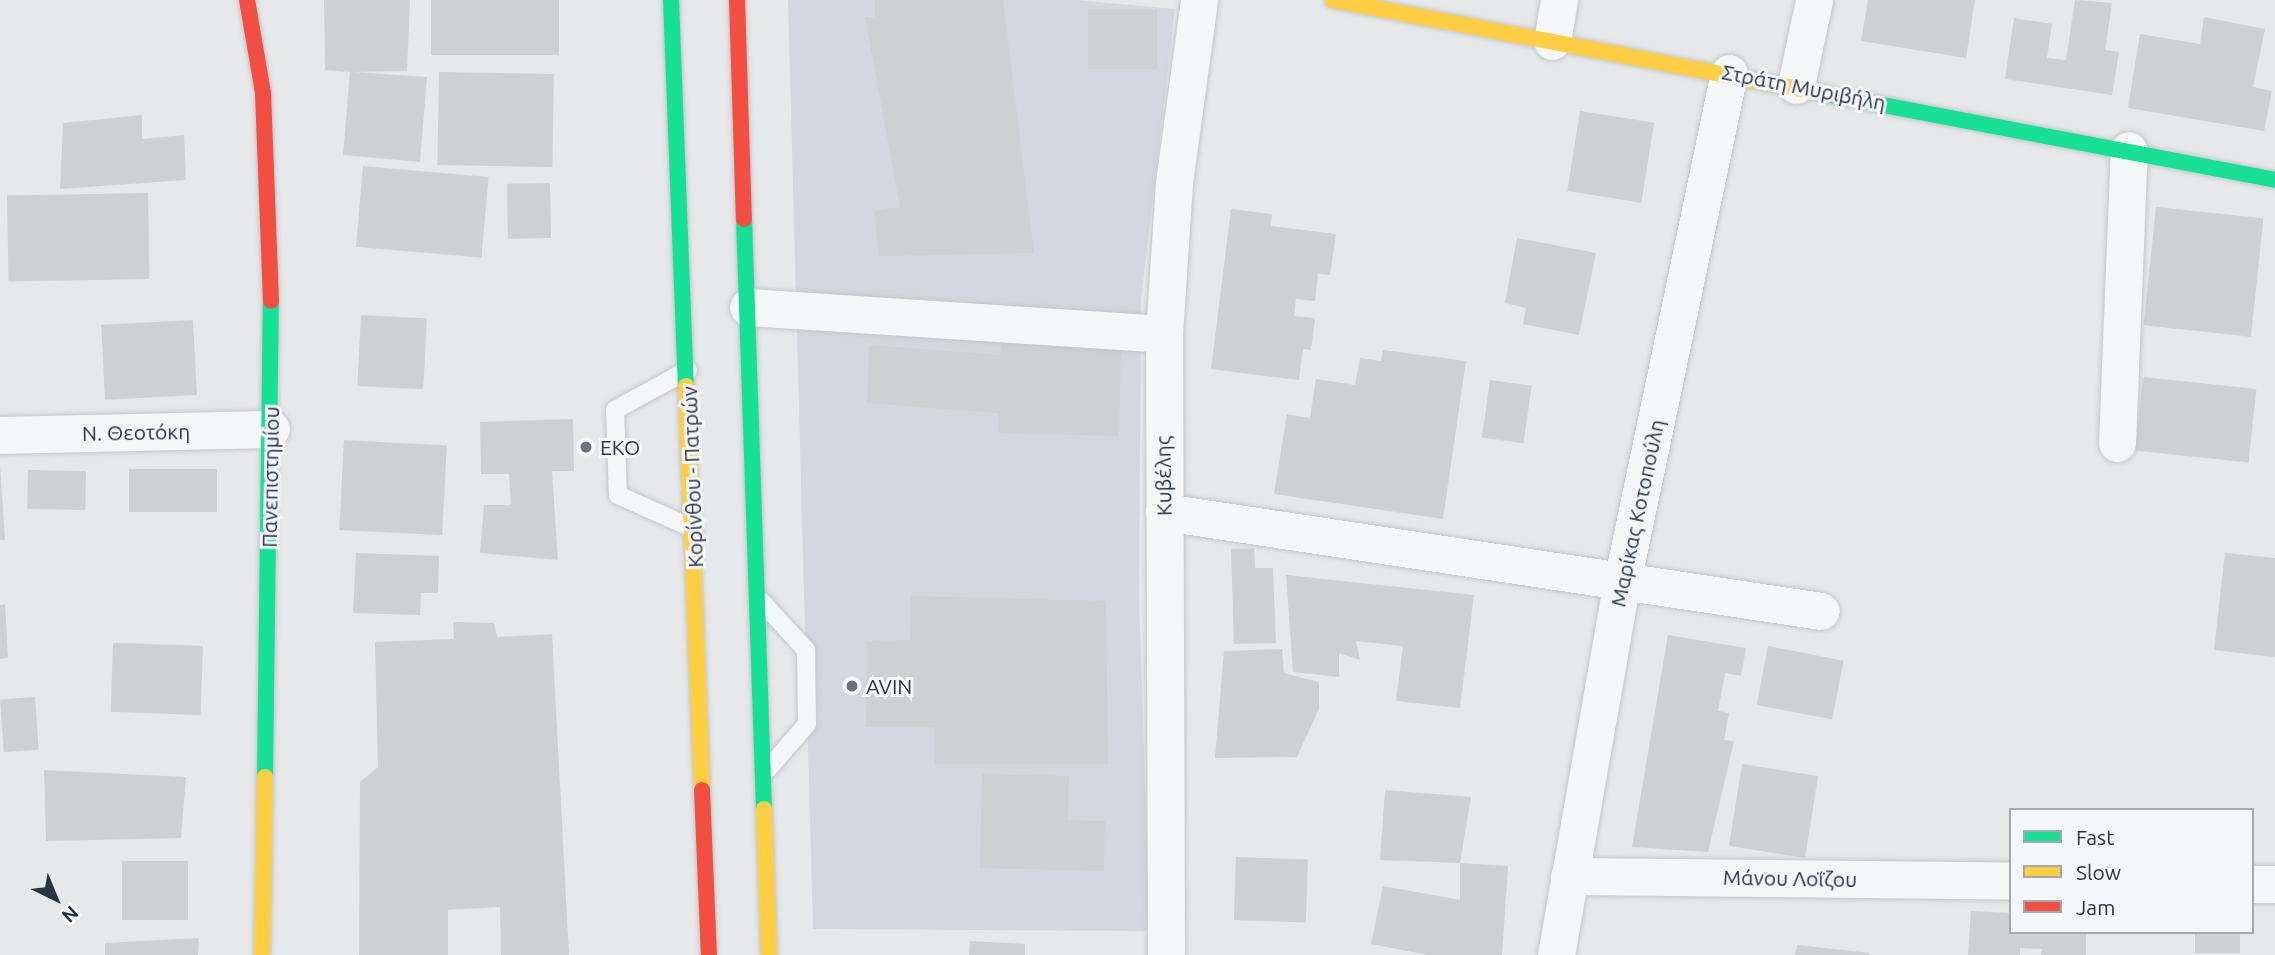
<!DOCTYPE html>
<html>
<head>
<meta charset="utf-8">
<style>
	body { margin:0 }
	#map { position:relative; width:2275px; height:955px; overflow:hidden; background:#e6e8ea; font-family:Ubuntu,sans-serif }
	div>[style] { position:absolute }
	.built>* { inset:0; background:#d4d7dd }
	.building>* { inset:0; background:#ced0d3; transform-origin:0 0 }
	.roads { filter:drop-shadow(0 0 2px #c4c6c8) drop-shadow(0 0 2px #c4c6c8) }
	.lane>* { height:18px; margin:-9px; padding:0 9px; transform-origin:9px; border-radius:9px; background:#f5f6f7 }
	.street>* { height:37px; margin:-18.5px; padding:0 18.5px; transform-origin:18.5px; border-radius:18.5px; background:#f5f6f7 }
	.fast>* { height:16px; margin:-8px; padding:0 8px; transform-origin:8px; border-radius:8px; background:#16e098 }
	.slow>* { height:16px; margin:-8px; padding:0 8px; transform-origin:8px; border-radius:8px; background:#ffcf43 }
	.jam>* { height:16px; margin:-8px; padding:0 8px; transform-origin:8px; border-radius:8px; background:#f24e42 }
	.dots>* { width:19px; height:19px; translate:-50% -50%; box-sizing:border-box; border:4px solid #f4f6f9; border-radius:50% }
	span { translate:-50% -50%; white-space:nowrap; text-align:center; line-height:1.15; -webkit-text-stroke:6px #f4f6f9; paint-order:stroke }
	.street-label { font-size:21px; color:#2b3445 }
	.poi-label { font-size:21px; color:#2b3445 }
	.left { translate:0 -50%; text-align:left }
	.legend { position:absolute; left:2009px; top:808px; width:245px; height:126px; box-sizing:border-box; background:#f4f6f9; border:2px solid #a4a8b1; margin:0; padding:9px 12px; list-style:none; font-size:21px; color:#2b3445 }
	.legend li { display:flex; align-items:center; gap:14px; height:35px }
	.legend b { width:35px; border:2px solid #a4a8b1 }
	.north { position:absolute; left:21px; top:864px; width:70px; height:70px; -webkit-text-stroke:5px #f4f6f9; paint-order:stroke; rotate:137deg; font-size:19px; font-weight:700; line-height:28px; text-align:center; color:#2b3445 }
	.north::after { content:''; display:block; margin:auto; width:24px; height:32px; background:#2b3445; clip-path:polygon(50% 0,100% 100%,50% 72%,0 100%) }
</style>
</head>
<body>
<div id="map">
	<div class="built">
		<i style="clip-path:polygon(788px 0,1076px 0,1175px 9px,1141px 300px,1139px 597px,1150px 931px,813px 929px)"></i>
	</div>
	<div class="building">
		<i style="clip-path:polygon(324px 0,410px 0,407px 71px,354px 72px,427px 77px,420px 162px,343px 155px,350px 72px,325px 70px)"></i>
		<i style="left:431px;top:0;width:128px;height:55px"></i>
		<i style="clip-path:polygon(875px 0,1003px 0,1034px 253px,879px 256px,874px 211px,900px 207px,865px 17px,875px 17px)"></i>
		<i style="clip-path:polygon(1868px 0,1975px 0,1966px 58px,1861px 41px)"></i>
		<i style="clip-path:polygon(2075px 0,2112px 3px,2105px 50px,2119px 52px,2112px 95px,2005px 79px,2014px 18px,2052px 24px,2047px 58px,2066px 60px)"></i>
		<i style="left:1088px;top:9px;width:69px;height:60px"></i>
		<i style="clip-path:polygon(2204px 17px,2265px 29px,2253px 87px,2272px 91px,2264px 131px,2128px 108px,2140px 34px,2200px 44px)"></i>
		<i style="left:439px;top:72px;width:115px;height:93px;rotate:1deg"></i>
		<i style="left:1580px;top:111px;width:75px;height:81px;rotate:9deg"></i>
		<i style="clip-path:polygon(142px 115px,142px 139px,184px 135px,186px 180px,60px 189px,63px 123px)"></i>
		<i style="left:363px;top:166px;width:126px;height:81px;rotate:5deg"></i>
		<i style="left:550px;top:183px;width:55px;height:43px;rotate:89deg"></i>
		<i style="left:148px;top:193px;width:86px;height:141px;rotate:89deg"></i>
		<i style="left:2156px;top:207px;width:108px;height:119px;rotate:6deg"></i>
		<i style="clip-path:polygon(1231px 209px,1272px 214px,1271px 226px,1336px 234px,1330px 275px,1318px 274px,1315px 301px,1296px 299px,1294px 316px,1315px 318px,1311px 350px,1303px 349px,1299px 380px,1211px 369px)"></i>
		<i style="clip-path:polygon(1517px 238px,1596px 253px,1579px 335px,1523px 324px,1526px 308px,1505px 303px)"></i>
		<i style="left:361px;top:315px;width:66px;height:71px;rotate:3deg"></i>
		<i style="left:193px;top:320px;width:75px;height:92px;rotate:87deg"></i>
		<i style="clip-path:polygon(1001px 340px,1121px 349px,1119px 436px,998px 433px,999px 413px,867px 403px,869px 345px,1000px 355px)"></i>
		<i style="clip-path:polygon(1383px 350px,1466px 361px,1443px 519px,1274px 494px,1287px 414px,1310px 418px,1316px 379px,1355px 385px,1360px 358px,1381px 361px)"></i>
		<i style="left:2143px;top:377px;width:114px;height:74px;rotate:6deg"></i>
		<i style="left:1490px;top:380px;width:42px;height:58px;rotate:8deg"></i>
		<i style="clip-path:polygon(573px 419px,574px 471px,552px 471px,558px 560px,480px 553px,484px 505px,511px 505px,509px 474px,481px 474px,480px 422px)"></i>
		<i style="left:344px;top:440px;width:103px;height:90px;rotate:3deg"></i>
		<i style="clip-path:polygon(0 465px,5px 540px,0 540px)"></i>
		<i style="left:217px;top:469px;width:43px;height:88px;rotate:90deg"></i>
		<i style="left:28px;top:470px;width:58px;height:39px;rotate:1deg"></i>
		<i style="clip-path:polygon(1254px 548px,1255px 568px,1273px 568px,1276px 643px,1234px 644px,1231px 549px)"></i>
		<i style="clip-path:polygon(356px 553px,439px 556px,438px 593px,421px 593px,420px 615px,353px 613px)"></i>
		<i style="clip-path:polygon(2225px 553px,2275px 558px,2275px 657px,2214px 650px)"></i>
		<i style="clip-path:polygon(1286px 575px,1474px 595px,1460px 708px,1396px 701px,1403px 646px,1356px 641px,1360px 660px,1339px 653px,1339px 677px,1293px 672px)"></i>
		<i style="clip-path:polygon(911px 596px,1106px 601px,1108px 764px,935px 764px,935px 727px,866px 727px,867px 641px,910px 640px)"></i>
		<i style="clip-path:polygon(5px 604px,8px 658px,0 659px,0 605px)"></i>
		<i style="clip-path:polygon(453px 622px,494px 623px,497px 637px,552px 634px,569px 955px,501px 955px,500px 907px,448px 910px,448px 955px,359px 955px,360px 782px,378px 767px,375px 642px,454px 639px)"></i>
		<i style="clip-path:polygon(1668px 635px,1746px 648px,1741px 676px,1725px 673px,1718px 711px,1729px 713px,1724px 740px,1734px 741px,1708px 852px,1632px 847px)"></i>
		<i style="left:203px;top:646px;width:69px;height:90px;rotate:92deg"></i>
		<i style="left:1768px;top:646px;width:77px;height:60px;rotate:11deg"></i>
		<i style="clip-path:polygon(1282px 649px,1284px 673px,1319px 682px,1319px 709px,1297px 757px,1215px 758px,1224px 651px)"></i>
		<i style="left:35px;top:697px;width:53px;height:35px;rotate:86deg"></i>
		<i style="left:1742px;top:764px;width:77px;height:83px;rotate:9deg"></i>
		<i style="clip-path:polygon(44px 770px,186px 777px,181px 838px,46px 841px)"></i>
		<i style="clip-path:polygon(982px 774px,1069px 776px,1068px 820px,1105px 821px,1104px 871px,980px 868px)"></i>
		<i style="clip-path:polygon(1385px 790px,1471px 797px,1460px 863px,1508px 866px,1502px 955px,1428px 955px,1371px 944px,1383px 886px,1460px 900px,1460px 863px,1380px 860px)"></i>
		<i style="left:1236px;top:857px;width:72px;height:63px;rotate:2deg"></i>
		<i style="left:188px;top:861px;width:59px;height:66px;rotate:90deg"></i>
		<i style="clip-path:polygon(1971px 911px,2011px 913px,2011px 932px,2086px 932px,2086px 955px,2041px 955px,2042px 949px,2020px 948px,2020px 955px,1968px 955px)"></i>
		<i style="left:2195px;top:932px;width:45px;height:21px"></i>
		<i style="clip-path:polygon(199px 938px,198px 955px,105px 955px,105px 943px)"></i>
		<i style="clip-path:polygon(970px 941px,1025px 944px,1025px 955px,969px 955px)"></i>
		<i style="clip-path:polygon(1797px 945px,1870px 953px,1869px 955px,1795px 955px)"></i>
	</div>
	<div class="roads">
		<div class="lane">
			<i style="left:688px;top:370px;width:83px;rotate:151.3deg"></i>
			<i style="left:615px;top:410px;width:85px;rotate:88deg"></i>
			<i style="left:618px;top:495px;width:83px;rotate:24.1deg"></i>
			<i style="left:762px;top:602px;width:65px;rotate:47.5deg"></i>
			<i style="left:806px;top:650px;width:74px;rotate:89.2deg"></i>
			<i style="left:807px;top:724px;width:61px;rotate:131deg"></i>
		</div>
		<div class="street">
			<i style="left:1552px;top:41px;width:42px;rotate:-80.3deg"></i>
			<i style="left:1796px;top:85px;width:87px;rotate:-78deg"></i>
			<i style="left:748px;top:307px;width:417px;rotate:3.7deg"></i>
			<i style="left:0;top:435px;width:271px;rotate:-1.3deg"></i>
			<i style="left:2117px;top:443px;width:293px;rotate:-87.7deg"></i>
			<i style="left:1164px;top:512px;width:664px;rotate:8.57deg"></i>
			<i style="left:1569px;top:876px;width:442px;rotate:0.6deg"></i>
			<i style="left:2252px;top:884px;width:23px"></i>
			<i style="left:1166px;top:955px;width:621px;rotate:-90.18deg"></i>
			<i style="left:1164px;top:334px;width:151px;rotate:-86.2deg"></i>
			<i style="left:1174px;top:183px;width:185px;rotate:-82.2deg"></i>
			<i style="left:1556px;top:955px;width:379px;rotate:-80deg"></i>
			<i style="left:1622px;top:582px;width:520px;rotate:-78.13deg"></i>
		</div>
		<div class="fast">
			<i style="left:671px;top:0;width:386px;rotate:87.8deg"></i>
			<i style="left:1820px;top:93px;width:463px;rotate:10.8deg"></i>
			<i style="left:744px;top:219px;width:590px;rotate:88.06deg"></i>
			<i style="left:265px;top:777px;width:476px;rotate:-89.3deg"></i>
		</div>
		<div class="slow">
			<i style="left:1333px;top:0;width:496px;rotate:10.8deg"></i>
			<i style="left:686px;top:386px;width:404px;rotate:87.7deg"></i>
			<i style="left:764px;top:809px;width:146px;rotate:88deg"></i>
			<i style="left:262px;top:955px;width:178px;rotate:-89deg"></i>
		</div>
		<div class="jam">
			<i style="left:247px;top:0;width:94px;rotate:80.2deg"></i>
			<i style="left:263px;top:93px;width:208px;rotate:87.8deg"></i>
			<i style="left:737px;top:0;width:219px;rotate:88.2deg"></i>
			<i style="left:702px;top:790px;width:165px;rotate:87.6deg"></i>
		</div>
	</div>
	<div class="dots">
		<i style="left:586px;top:447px;background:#6c737f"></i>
		<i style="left:852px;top:686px;background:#6c737f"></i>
	</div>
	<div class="street-label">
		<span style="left:1804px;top:87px;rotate:11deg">Στράτη Μυριβήλη</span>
		<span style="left:136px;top:432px;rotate:-1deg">Ν. Θεοτόκη</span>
		<span style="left:1163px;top:476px;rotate:-91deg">Κυβέλης</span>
		<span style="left:270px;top:477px;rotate:-89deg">Πανεπιστημίου</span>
		<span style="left:692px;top:477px;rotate:-92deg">Κορίνθου - Πατρών</span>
		<span style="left:1637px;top:513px;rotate:-78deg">Μαρίκας Κοτοπούλη</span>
		<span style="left:1790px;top:878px;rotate:1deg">Μάνου Λοΐζου</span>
	</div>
	<div class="poi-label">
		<span class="left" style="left:600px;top:447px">EKO</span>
		<span class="left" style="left:866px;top:686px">AVIN</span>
	</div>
	<ul class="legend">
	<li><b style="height:9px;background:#16e098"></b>Fast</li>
	<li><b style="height:9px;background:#ffcf43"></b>Slow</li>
	<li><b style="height:9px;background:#f24e42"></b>Jam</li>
	</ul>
	<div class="north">N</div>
</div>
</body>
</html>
